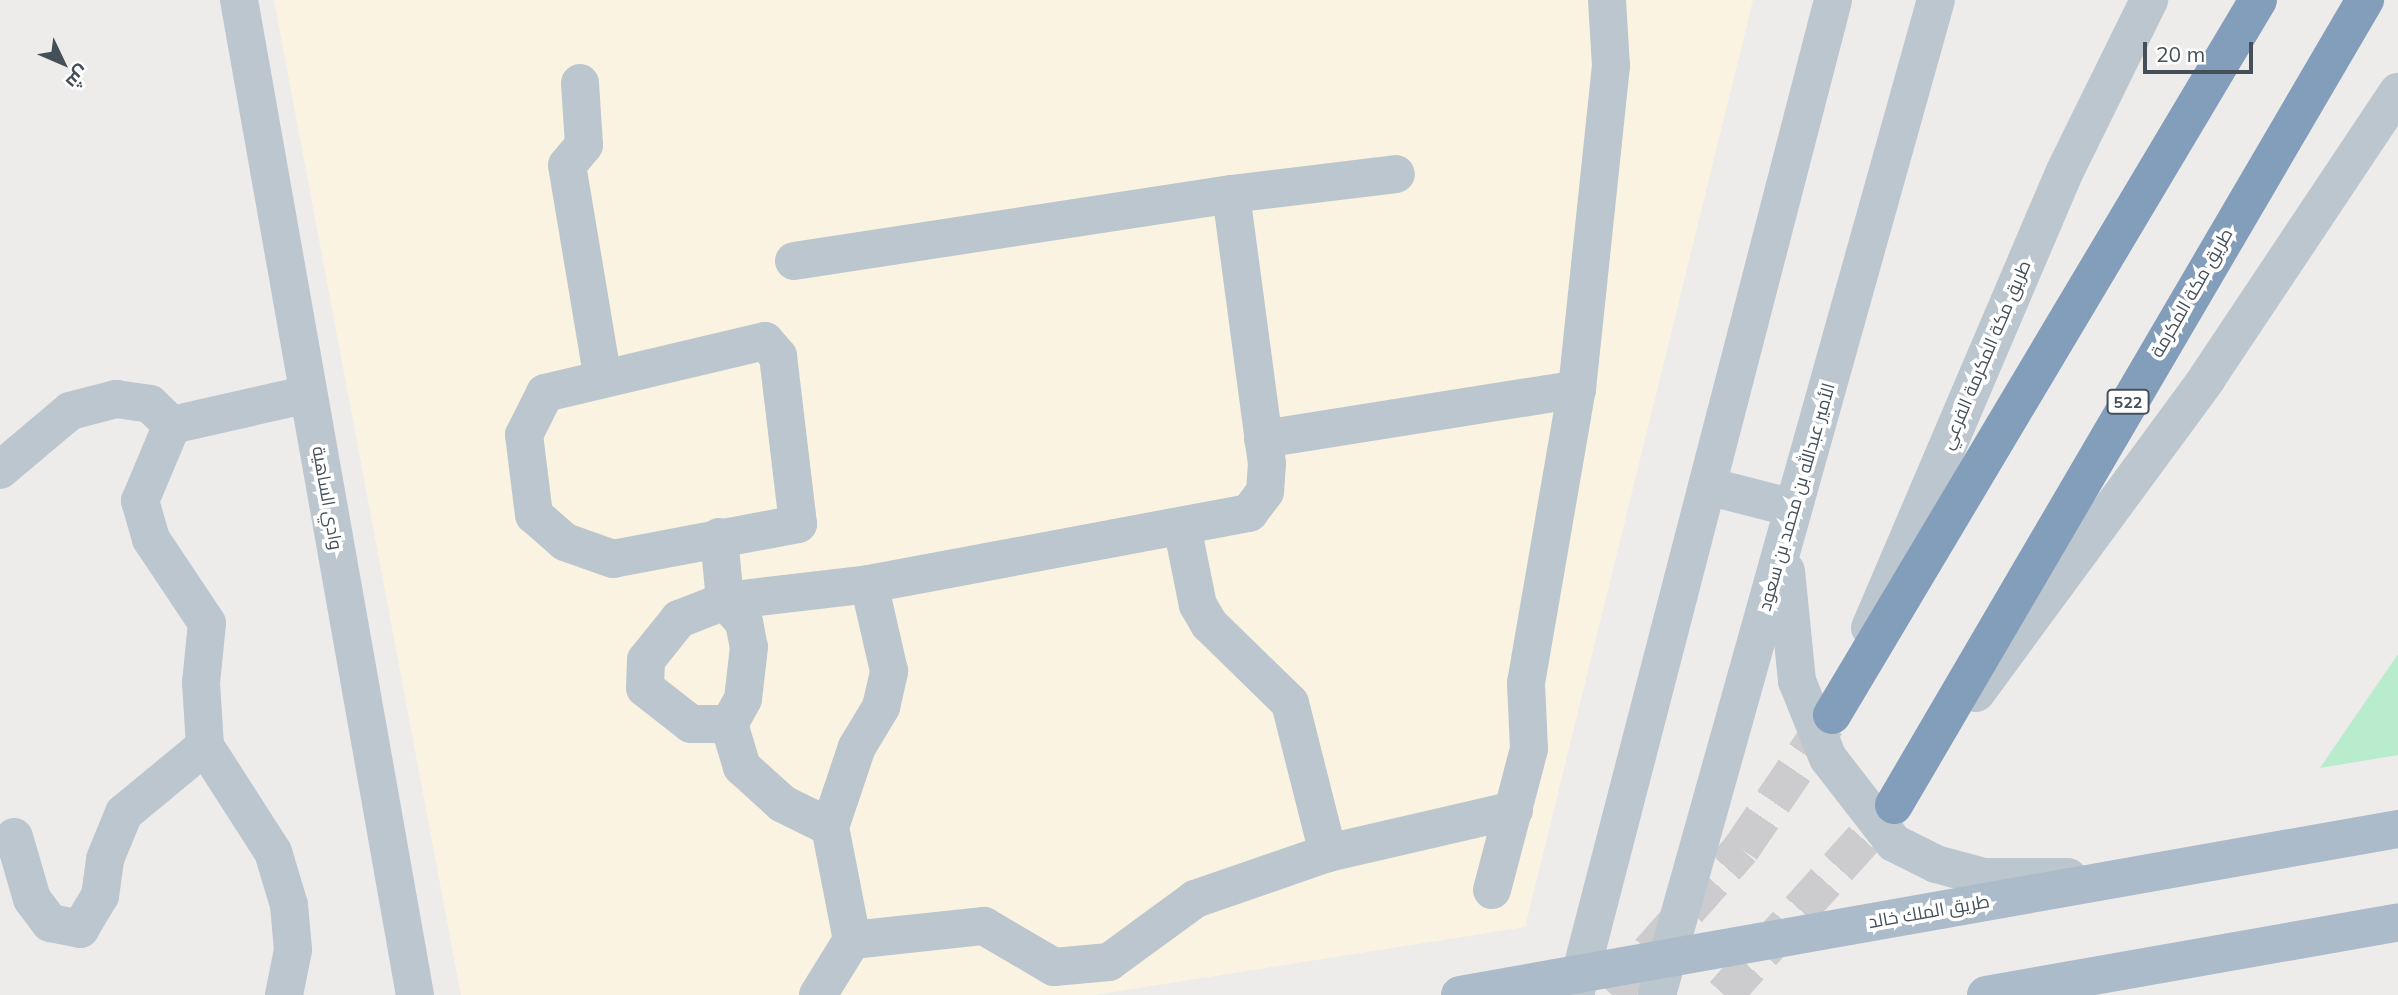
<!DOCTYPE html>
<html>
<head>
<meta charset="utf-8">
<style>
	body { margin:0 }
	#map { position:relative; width:2398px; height:995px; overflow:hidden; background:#eeebeb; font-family:Mulish,Cairo,sans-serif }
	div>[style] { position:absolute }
	.commercial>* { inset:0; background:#fbf3e2 }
	.green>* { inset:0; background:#b8eccc }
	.highway-tunnel>* { height:38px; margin-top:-19px; transform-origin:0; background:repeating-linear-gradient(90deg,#ccccce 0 38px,transparent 0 57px) }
	.minor>* { height:38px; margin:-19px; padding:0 19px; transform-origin:19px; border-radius:19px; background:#bcc6ce }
	.major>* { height:38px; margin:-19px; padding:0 19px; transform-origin:19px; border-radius:19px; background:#abbbca }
	.highway>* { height:38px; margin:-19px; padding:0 19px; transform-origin:19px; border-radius:19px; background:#839eba }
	span { translate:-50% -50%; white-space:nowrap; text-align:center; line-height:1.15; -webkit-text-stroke:7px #fff; paint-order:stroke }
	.shield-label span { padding:2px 5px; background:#fff; border:2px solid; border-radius:5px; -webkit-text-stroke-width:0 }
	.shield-label { font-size:16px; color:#444f58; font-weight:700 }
	.street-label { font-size:18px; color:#444f58 }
	.north { position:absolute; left:28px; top:28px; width:70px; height:70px; -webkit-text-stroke:5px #fff; paint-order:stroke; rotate:134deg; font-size:19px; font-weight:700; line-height:28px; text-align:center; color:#444f58 }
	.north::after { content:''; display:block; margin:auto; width:24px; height:32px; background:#444f58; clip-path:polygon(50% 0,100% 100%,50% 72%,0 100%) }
	.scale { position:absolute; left:2143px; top:42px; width:110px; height:32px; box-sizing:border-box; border:4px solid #444f58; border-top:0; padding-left:9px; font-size:21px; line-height:24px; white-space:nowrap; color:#444f58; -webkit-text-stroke:5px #fff; paint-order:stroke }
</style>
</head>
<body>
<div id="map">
	<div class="commercial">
		<i style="clip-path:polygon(274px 0,1753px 0,1525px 927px,1094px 995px,461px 995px)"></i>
	</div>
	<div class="green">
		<i style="clip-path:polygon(2398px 654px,2398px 755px,2320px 768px)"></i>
	</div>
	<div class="highway-tunnel">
		<i style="left:1612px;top:995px;width:195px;rotate:-48.5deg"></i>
		<i style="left:1741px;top:849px;width:162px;rotate:-55.8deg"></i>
		<i style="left:1724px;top:995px;width:255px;rotate:-48.2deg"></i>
	</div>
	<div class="minor">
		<i style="left:239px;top:0;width:1010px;rotate:79.97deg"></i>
		<i style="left:580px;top:83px;width:62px;rotate:86.3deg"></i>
		<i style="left:584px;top:145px;width:26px;rotate:130deg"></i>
		<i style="left:567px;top:165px;width:213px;rotate:80.5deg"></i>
		<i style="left:794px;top:261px;width:442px;rotate:-8.7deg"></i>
		<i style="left:765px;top:341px;width:20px;rotate:49deg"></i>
		<i style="left:778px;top:356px;width:169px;rotate:83.2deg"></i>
		<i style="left:798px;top:524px;width:188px;rotate:169.3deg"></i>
		<i style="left:613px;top:559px;width:51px;rotate:-160.5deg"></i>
		<i style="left:565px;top:542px;width:41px;rotate:-138.9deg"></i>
		<i style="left:534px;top:515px;width:81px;rotate:-97.1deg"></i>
		<i style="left:524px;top:435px;width:47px;rotate:-63.4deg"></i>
		<i style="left:545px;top:393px;width:226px;rotate:-13.3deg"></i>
		<i style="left:1263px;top:439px;width:318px;rotate:-9deg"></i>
		<i style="left:0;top:470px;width:92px;rotate:-40.1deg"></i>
		<i style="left:70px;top:411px;width:48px;rotate:-14.6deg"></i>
		<i style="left:116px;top:399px;width:34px;rotate:8deg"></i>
		<i style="left:150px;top:404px;width:30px;rotate:44deg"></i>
		<i style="left:1707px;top:486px;width:89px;rotate:14.3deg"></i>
		<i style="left:1182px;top:526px;width:81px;rotate:78.6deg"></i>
		<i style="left:1198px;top:605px;width:22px;rotate:60deg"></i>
		<i style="left:1209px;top:624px;width:113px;rotate:44.3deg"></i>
		<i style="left:1290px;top:703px;width:155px;rotate:75.8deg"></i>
		<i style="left:719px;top:537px;width:64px;rotate:84.6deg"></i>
		<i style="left:725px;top:601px;width:28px;rotate:48deg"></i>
		<i style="left:744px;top:622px;width:25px;rotate:79deg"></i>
		<i style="left:749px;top:647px;width:52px;rotate:96.6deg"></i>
		<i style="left:743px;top:699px;width:29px;rotate:119deg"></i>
		<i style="left:729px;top:724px;width:45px;rotate:73.2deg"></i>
		<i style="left:742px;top:767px;width:55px;rotate:42.1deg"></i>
		<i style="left:783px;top:804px;width:52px;rotate:26.1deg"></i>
		<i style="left:1786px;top:571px;width:111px;rotate:84.3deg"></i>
		<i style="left:1797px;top:681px;width:83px;rotate:68.1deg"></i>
		<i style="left:1828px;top:758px;width:108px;rotate:52.2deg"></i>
		<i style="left:1894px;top:843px;width:47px;rotate:26.6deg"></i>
		<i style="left:1936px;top:864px;width:50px;rotate:15.2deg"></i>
		<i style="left:1984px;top:877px;width:84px"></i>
		<i style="left:1870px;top:628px;width:497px;rotate:-66.9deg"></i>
		<i style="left:2065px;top:171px;width:191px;rotate:-63.8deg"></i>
		<i style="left:1976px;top:693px;width:391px;rotate:-53.7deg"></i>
		<i style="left:2207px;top:378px;width:344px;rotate:-56.3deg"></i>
		<i style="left:729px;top:724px;width:38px;rotate:180deg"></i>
		<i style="left:691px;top:724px;width:58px;rotate:-142deg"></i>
		<i style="left:645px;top:688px;width:28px;rotate:-88deg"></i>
		<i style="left:646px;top:660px;width:53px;rotate:-51.2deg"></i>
		<i style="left:679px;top:619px;width:49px;rotate:-21.4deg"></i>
		<i style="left:725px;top:601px;width:145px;rotate:-6.7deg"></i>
		<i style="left:869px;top:584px;width:387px;rotate:-10.6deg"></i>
		<i style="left:1249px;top:513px;width:26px;rotate:-53deg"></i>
		<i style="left:1265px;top:492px;width:28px;rotate:-86deg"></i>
		<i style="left:1267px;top:464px;width:272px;rotate:-97.6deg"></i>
		<i style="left:1231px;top:194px;width:166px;rotate:-6.9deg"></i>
		<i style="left:14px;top:837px;width:65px;rotate:73.8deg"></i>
		<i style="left:32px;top:899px;width:30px;rotate:53deg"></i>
		<i style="left:50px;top:923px;width:31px;rotate:11deg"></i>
		<i style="left:80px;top:929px;width:39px;rotate:-59deg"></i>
		<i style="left:100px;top:896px;width:37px;rotate:-82deg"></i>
		<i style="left:105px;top:859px;width:50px;rotate:-67.6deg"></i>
		<i style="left:124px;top:813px;width:105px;rotate:-39.6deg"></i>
		<i style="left:1492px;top:890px;width:146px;rotate:-75.3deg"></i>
		<i style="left:1529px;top:749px;width:66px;rotate:-92.6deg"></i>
		<i style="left:1526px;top:683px;width:298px;rotate:-80.2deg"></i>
		<i style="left:1577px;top:389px;width:325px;rotate:-84deg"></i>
		<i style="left:1611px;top:66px;width:66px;rotate:-93.5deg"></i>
		<i style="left:852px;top:940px;width:133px;rotate:-6.1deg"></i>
		<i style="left:984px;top:926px;width:81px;rotate:30.4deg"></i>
		<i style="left:1054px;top:967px;width:55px;rotate:-5.2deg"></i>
		<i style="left:1109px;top:962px;width:107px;rotate:-36.2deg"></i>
		<i style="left:1195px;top:899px;width:141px;rotate:-19.1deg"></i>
		<i style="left:1328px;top:853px;width:191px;rotate:-13deg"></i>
		<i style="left:284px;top:995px;width:46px;rotate:-78.7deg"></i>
		<i style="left:293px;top:950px;width:45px;rotate:-95.1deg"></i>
		<i style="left:289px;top:905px;width:55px;rotate:-106.8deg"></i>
		<i style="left:273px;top:852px;width:126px;rotate:-122.7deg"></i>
		<i style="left:205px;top:746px;width:63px;rotate:-93.6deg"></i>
		<i style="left:201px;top:683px;width:60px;rotate:-84.3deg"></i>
		<i style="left:207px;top:623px;width:101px;rotate:-123.7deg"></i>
		<i style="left:151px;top:539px;width:40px;rotate:-106deg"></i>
		<i style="left:140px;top:501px;width:82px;rotate:-67.2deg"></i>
		<i style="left:172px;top:425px;width:139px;rotate:-12.8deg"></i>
		<i style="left:818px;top:995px;width:65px;rotate:-58.3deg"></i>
		<i style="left:852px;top:940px;width:115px;rotate:-101deg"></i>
		<i style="left:830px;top:827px;width:84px;rotate:-71.4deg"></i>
		<i style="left:857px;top:747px;width:47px;rotate:-59deg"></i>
		<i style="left:881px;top:707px;width:37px;rotate:-77deg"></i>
		<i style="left:889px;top:671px;width:89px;rotate:-102.9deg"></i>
		<i style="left:1575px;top:995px;width:1028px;rotate:-75.46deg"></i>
		<i style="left:1657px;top:995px;width:1033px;rotate:-74.34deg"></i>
	</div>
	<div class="major">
		<i style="left:1460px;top:995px;width:953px;rotate:-10.04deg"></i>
		<i style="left:1986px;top:995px;width:418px;rotate:-10deg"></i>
	</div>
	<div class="highway">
		<i style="left:1832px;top:715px;width:832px;rotate:-59.21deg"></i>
		<i style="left:1894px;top:805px;width:933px;rotate:-59.67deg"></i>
	</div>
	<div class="shield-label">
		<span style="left:2128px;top:402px">522</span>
	</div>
	<div class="street-label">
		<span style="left:2192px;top:293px;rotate:-60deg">طريق مكة المكرمة</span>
		<span style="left:1986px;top:355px;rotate:-67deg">طريق مكة المكرمة الفرعي</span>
		<span style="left:1797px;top:497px;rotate:-74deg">الأمير عبدالله بن محمد بن سعود</span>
		<span style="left:327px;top:498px;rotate:80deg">وادي الساهية</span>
		<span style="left:1929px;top:912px;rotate:-10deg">طريق الملك خالد</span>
	</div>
	<div class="north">ش</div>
	<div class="scale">20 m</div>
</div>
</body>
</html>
